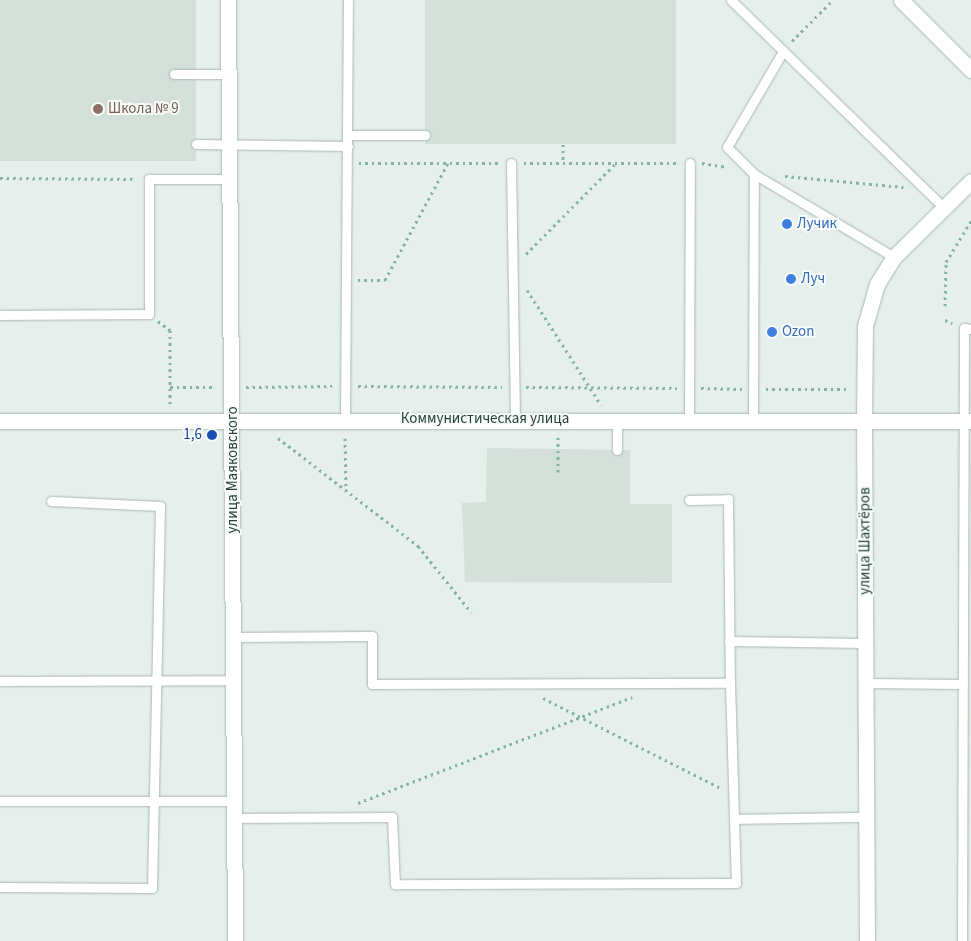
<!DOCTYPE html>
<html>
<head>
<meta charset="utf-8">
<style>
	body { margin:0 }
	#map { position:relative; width:971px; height:941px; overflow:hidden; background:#e6efeb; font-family:"Source Sans 3",sans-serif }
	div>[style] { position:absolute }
	.built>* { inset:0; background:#d4dfda; transform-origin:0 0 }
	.path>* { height:3px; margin-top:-1.5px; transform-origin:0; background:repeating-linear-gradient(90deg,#86b3a5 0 2.5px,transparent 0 6.5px) }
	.roads { filter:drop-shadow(0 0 1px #a8b8b2) drop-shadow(0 0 1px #a8b8b2) }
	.lane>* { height:9px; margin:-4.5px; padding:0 4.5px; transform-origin:4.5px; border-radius:4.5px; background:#fff }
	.street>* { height:15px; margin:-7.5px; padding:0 7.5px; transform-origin:7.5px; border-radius:7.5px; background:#fff }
	.secondary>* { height:15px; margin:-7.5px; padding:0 7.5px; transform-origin:7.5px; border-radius:7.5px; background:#fff }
	.dots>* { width:14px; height:14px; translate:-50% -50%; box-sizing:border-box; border:2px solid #f7fbf9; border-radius:50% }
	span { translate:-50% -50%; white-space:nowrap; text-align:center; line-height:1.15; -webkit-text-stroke:4px #f7fbf9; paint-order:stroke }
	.education-label { font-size:15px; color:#785e54 }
	.left { translate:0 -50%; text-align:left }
	.shop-label { font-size:15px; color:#366cbe }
	.street-label { font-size:15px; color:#24423a }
	.transit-label { font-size:15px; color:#164399 }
	.right { translate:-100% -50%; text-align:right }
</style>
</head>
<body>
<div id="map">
	<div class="built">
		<i style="left:0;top:0;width:196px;height:161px"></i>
		<i style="left:425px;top:0;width:251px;height:144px"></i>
		<i style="clip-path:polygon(487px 448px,630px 450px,630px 504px,672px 504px,672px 583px,465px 582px,462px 503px,486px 502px)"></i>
	</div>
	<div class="path">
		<i style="left:792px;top:41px;width:58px;rotate:-45deg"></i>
		<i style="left:563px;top:144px;width:19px;rotate:90deg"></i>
		<i style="left:359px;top:163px;width:139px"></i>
		<i style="left:524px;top:163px;width:154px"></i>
		<i style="left:702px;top:163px;width:25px;rotate:9deg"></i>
		<i style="left:785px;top:176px;width:119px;rotate:5.3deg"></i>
		<i style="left:0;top:178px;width:136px;rotate:0.4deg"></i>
		<i style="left:526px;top:254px;width:128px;rotate:-45.3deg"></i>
		<i style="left:358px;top:280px;width:27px"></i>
		<i style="left:385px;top:280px;width:133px;rotate:-61.7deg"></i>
		<i style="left:527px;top:290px;width:137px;rotate:57.2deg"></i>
		<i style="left:945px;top:306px;width:44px;rotate:-88.7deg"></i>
		<i style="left:946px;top:262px;width:48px;rotate:-58.6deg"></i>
		<i style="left:945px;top:320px;width:8px;rotate:23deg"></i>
		<i style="left:158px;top:321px;width:15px;rotate:37deg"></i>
		<i style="left:170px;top:330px;width:75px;rotate:90deg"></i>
		<i style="left:358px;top:386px;width:144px;rotate:0.4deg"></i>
		<i style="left:170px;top:387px;width:44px"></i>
		<i style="left:246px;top:387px;width:86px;rotate:-0.7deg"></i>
		<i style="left:526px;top:387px;width:151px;rotate:0.4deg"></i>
		<i style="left:701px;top:388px;width:41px;rotate:1.4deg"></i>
		<i style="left:766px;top:389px;width:83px"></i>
		<i style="left:278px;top:438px;width:177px;rotate:37.6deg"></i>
		<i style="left:418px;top:546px;width:85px;rotate:51.2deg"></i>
		<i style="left:345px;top:438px;width:53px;rotate:88.9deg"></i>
		<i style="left:558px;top:472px;width:37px;rotate:-90deg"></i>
		<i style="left:543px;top:698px;width:201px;rotate:26.9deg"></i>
		<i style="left:358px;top:803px;width:294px;rotate:-21.1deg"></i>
	</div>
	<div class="roads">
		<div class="lane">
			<i style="left:731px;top:0;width:298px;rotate:44.3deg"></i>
			<i style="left:174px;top:74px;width:55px"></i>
			<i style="left:348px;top:135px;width:77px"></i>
			<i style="left:196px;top:144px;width:152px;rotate:0.8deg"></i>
			<i style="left:511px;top:163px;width:256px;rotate:89.1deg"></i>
			<i style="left:754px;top:174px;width:163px;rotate:30.7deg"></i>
			<i style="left:0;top:315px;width:149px;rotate:-0.4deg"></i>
			<i style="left:149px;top:314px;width:135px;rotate:-90deg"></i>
			<i style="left:149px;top:179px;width:80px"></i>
			<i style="left:345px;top:419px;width:419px;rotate:-89.6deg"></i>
			<i style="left:617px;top:420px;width:30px;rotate:90deg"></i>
			<i style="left:689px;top:420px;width:257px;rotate:-89.8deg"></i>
			<i style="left:753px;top:420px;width:246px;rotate:-89.8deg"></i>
			<i style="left:754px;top:174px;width:38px;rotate:-135deg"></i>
			<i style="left:727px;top:147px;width:111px;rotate:-59.7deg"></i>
			<i style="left:689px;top:500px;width:39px;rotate:-1deg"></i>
			<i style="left:728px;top:499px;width:184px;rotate:89.4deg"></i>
			<i style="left:233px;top:637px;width:139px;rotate:-0.4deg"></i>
			<i style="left:372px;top:636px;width:48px;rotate:90deg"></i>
			<i style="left:372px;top:684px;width:358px;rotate:-0.2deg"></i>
			<i style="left:730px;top:683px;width:200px;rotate:88.3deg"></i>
			<i style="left:736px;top:883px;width:341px;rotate:179.8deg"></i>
			<i style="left:395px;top:884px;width:67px;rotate:-92.6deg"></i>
			<i style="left:392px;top:817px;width:158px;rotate:179.6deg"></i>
			<i style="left:729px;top:641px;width:136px;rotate:0.8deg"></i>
			<i style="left:0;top:681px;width:233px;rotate:-0.2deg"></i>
			<i style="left:866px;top:683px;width:97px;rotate:0.6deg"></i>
			<i style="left:0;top:801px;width:234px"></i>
			<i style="left:734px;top:819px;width:132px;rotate:-0.9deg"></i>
			<i style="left:0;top:887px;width:152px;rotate:0.4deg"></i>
			<i style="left:152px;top:888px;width:382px;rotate:-88.8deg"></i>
			<i style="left:160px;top:506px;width:109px;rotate:-177.4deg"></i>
			<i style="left:962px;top:941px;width:613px;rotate:-89.81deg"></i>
			<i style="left:964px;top:328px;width:7px;rotate:8deg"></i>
		</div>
		<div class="street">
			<i style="left:228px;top:0;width:941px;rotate:89.57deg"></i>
			<i style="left:901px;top:0;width:99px;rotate:45deg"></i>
			<i style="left:0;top:421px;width:971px"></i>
			<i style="left:864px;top:421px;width:520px;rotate:89.67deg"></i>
		</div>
		<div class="secondary">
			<i style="left:864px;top:421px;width:95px;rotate:-89.4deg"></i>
			<i style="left:865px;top:326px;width:44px;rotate:-74.1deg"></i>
			<i style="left:877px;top:284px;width:32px;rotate:-58deg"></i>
			<i style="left:894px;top:257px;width:108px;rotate:-44.6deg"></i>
		</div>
	</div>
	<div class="dots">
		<i style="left:98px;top:109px;background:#8d6e63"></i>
		<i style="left:787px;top:224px;background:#3f7fe0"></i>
		<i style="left:791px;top:279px;background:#3f7fe0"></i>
		<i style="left:772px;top:332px;background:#3f7fe0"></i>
		<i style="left:212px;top:435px;background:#1a4fb4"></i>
	</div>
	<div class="education-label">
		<span class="left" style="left:108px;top:109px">Школа № 9</span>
	</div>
	<div class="shop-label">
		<span class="left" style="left:797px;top:224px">Лучик</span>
		<span class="left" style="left:801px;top:279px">Луч</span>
		<span class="left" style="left:782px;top:332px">Ozon</span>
	</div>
	<div class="street-label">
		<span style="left:485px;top:419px">Коммунистическая улица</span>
		<span style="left:233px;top:470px;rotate:-90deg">улица Маяковского</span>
		<span style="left:865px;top:541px;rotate:-90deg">улица Шахтёров</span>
	</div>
	<div class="transit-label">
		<span class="right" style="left:202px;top:435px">1,6</span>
	</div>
</div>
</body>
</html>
